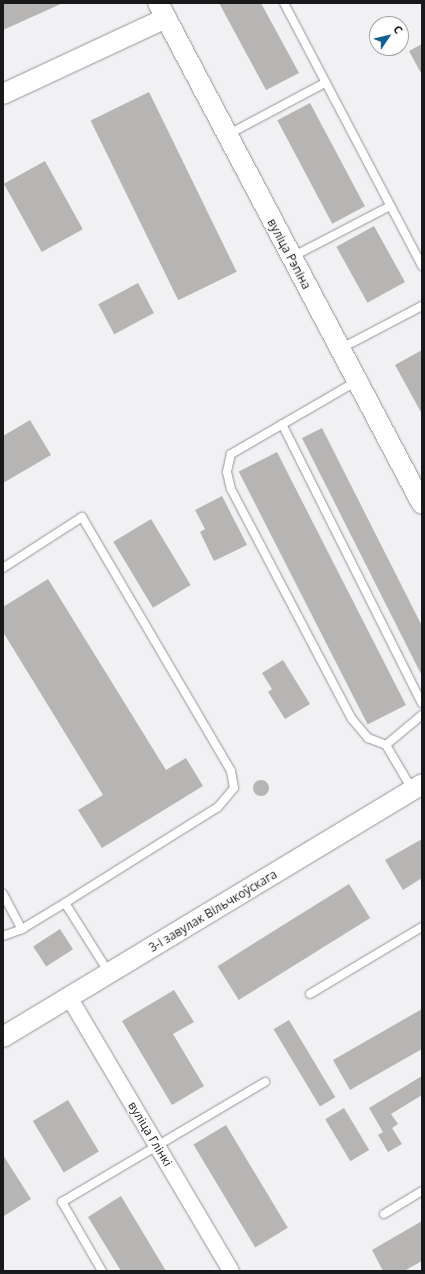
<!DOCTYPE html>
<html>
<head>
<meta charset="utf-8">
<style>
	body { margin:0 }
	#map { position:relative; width:425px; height:1274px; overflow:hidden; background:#f1f1f4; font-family:"Open Sans",sans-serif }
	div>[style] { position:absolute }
	.building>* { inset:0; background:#b7b5b3; transform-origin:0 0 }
	.round { border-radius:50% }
	.roads { filter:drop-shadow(0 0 1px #949598) drop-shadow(0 0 1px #949598) }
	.service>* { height:8px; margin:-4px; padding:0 4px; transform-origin:4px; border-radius:4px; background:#fff }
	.minor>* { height:16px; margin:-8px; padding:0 8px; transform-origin:8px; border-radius:8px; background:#fff }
	.tertiary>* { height:20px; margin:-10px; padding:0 10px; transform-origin:10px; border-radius:10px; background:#fff }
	span { translate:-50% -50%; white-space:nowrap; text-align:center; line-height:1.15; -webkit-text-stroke:3px #fff; paint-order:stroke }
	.street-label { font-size:12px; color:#18191a }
	.frame { position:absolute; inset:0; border:4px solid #18191a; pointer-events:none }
	.north { position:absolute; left:369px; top:16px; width:40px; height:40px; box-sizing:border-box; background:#fff; border:1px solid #a3a3a3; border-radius:50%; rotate:55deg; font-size:11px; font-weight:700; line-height:16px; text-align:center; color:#18191a }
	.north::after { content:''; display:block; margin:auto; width:14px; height:18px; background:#116092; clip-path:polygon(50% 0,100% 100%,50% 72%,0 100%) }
</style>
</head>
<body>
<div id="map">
	<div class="building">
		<i style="clip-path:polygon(3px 3px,63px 3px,3px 30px)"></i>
		<i style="clip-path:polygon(219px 3px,261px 3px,299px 73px,266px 90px)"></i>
		<i style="clip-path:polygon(422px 44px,422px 75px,409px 51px)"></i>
		<i style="left:149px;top:92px;width:200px;height:65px;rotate:64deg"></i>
		<i style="left:310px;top:103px;width:117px;height:37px;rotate:62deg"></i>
		<i style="left:45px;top:161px;width:78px;height:47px;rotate:61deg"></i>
		<i style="left:374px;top:226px;width:64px;height:43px;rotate:61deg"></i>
		<i style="left:138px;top:283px;width:34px;height:45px;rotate:62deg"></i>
		<i style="clip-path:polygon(422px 350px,422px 414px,395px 365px)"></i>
		<i style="clip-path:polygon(30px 420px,51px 455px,3px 483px,3px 436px)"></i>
		<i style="clip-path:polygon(322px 428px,422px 626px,422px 676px,302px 438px)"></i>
		<i style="left:277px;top:452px;width:284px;height:43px;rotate:63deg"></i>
		<i style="clip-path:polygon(222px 496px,247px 545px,214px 561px,200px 532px,205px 529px,195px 510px)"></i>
		<i style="left:151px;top:519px;width:77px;height:44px;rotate:59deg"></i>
		<i style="clip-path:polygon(48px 579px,166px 770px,186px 758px,203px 786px,102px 848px,78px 810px,103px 795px,3px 632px,3px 607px)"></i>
		<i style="clip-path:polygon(283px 660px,310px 704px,285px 719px,268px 692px,272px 689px,262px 673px)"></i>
		<i class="round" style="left:253px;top:780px;width:16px;height:16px"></i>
		<i style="clip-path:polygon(422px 839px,422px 878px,403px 890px,385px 860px)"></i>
		<i style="left:349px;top:884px;width:40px;height:155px;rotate:58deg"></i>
		<i style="left:60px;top:929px;width:24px;height:32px;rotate:57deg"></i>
		<i style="clip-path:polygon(174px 990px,194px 1022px,173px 1034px,204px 1086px,172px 1105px,122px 1021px)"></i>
		<i style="clip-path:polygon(422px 1009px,422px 1049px,350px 1090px,333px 1060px)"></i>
		<i style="left:289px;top:1020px;width:90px;height:18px;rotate:59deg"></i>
		<i style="clip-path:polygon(422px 1076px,422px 1095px,391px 1114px,398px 1124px,392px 1128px,402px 1144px,388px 1152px,378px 1135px,383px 1132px,369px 1108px)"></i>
		<i style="left:68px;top:1100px;width:60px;height:41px;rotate:59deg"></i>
		<i style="left:344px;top:1108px;width:49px;height:22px;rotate:59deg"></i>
		<i style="left:226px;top:1125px;width:120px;height:38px;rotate:59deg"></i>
		<i style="clip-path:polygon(3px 1155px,31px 1199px,4px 1216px,3px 1214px)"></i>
		<i style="clip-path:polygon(121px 1196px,166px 1271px,121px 1271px,88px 1217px)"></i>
		<i style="clip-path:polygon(422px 1221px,422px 1261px,404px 1271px,383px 1271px,372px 1250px)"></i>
	</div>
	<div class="roads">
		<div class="service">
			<i style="left:284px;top:3px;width:297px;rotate:62.3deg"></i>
			<i style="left:227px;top:135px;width:111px;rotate:-28deg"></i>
			<i style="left:292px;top:257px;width:110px;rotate:-27.5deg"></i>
			<i style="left:340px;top:349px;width:93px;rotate:-27.7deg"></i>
			<i style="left:357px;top:381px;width:146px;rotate:149.9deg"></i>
			<i style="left:231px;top:454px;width:18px;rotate:103deg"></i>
			<i style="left:227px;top:472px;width:17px;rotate:77deg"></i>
			<i style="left:231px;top:489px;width:260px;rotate:62.3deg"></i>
			<i style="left:352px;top:719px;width:25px;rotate:50deg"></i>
			<i style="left:368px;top:738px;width:19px;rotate:21deg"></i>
			<i style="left:386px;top:745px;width:51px;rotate:59.4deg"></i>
			<i style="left:282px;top:424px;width:312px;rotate:63.4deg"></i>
			<i style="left:3px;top:568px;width:94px;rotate:-32.8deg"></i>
			<i style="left:82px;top:517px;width:294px;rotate:59.6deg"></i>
			<i style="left:231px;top:771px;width:17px;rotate:80deg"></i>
			<i style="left:234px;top:788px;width:25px;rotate:130deg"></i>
			<i style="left:218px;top:807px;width:181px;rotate:147.9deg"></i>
			<i style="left:386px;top:745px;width:47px;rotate:-39.8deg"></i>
			<i style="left:3px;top:894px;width:40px;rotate:62deg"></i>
			<i style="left:3px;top:936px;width:20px;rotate:-20deg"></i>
			<i style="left:22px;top:929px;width:50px;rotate:-31.2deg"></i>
			<i style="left:65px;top:903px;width:83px;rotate:57.8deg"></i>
			<i style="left:310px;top:994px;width:131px;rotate:-30.9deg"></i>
			<i style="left:384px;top:1214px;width:44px;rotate:-31.2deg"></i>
			<i style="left:102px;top:1271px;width:80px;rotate:-120.1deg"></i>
			<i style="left:62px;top:1202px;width:236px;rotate:-30.6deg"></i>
		</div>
		<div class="minor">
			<i style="left:69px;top:997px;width:318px;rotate:59.4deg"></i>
		</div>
		<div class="tertiary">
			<i style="left:158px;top:3px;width:566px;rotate:62.21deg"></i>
			<i style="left:3px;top:94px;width:180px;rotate:-25deg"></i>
			<i style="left:3px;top:1037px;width:489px;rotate:-31.1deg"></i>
		</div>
	</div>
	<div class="street-label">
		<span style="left:289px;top:254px;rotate:62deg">вуліца Рэпіна</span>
		<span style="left:213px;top:911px;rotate:-31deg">3-і завулак Вільчкоўскага</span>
		<span style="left:150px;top:1134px;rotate:59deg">вуліца Глінкі</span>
	</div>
	<div class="frame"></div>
	<div class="north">С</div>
</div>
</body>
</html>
